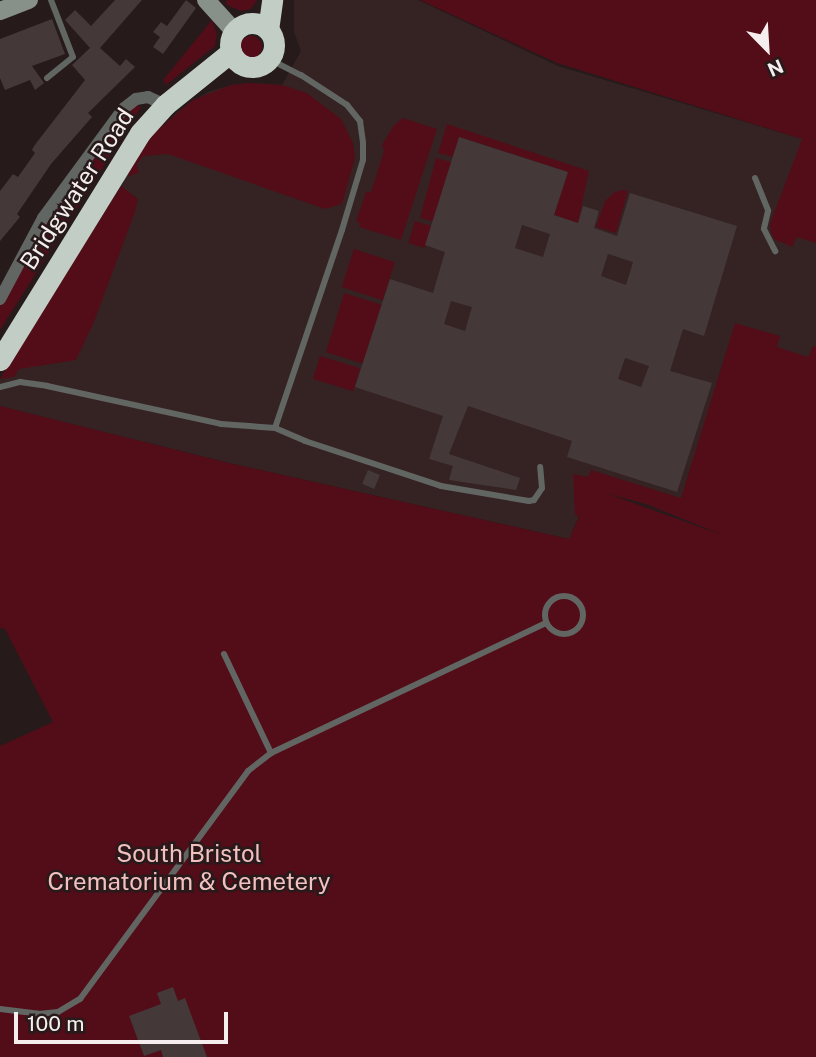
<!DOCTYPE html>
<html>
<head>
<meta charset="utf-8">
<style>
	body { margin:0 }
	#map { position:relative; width:816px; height:1057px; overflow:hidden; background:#261a1b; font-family:"Public Sans",sans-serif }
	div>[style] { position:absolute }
	.built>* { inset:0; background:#352323 }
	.green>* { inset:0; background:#520d18; transform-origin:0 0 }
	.round { border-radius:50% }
	.building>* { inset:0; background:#443838; transform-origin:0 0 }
	.lane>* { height:6px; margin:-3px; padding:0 3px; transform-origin:3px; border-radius:3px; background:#626663 }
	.lane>.ring { margin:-3px; padding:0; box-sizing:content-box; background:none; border:6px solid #626663; border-radius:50% }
	.street>* { height:12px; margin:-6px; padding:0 6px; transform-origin:6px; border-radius:6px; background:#626663 }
	.secondary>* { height:18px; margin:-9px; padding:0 9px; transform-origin:9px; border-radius:9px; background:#88908a }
	.highway>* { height:21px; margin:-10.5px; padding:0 10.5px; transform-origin:10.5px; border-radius:10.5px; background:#c2cec5 }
	.highway>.ring { margin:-10.5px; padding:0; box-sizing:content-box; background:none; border:21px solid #c2cec5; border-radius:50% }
	span { translate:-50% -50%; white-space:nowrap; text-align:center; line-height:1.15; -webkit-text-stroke:5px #261a1b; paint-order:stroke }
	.street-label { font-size:24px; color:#f6eeee }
	.park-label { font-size:24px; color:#f3bfbf }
	.north { position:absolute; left:732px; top:14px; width:70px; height:70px; -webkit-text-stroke:5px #261a1b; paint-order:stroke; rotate:156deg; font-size:19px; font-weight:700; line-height:28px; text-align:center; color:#f6eeee }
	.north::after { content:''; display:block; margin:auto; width:24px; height:32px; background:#f6eeee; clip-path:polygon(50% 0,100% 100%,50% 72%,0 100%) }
	.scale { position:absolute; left:14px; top:1012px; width:214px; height:32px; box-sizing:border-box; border:4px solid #f6eeee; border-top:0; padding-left:9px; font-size:21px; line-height:24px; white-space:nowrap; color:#f6eeee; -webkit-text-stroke:5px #261a1b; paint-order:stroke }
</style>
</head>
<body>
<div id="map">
	<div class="built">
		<i style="clip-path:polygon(294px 0,418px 0,558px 66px,816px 143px,816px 529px,747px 544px,646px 504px,591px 489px,569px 539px,229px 463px,0 406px,0 379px,13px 357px,124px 182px,121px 179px,176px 113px,208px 92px,231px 85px,249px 83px,282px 85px,301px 51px,294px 32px)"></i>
	</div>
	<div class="green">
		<i style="clip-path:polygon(227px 0,257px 0,251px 9px,241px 11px,229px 6px,225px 3px)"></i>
		<i style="clip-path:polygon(420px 0,816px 0,816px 243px,797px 237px,792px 247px,774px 239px,771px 233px,770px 224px,802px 139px,557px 63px)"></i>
		<i style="clip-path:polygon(212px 20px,217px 34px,215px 46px,166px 85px,163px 80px)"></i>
		<i class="round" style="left:240px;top:36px;width:22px;height:22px"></i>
		<i style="clip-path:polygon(249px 83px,282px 85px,307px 93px,341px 119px,353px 143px,355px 158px,342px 204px,325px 209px,168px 154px,143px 156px,137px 164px,139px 172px,130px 176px,124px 173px,155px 132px,193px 100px,231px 85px)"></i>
		<i style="clip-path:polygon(137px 105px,141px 107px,0 330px,0 305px,47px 218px,124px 115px)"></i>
		<i style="clip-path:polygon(403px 118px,437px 129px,401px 240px,359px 227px,360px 223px,356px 221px,366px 192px,371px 192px,384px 151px,382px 145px,394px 125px)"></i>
		<i style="clip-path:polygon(447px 124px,589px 171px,578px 223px,554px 215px,568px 172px,460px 137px,453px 157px,438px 153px)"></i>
		<i style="left:436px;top:158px;width:16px;height:62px;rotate:15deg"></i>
		<i style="clip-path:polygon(121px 186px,138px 199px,135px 212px,94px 322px,76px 360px,19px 369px,14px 377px,0 379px,71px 260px,74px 261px)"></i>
		<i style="clip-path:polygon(622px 190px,628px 191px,616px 233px,596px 227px,605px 201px,615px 192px)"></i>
		<i style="left:415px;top:221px;width:17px;height:23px;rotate:17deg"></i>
		<i style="left:354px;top:249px;width:43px;height:40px;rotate:18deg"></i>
		<i style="left:344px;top:293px;width:39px;height:62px;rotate:17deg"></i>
		<i style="clip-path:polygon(evenodd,735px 323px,780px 336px,777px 347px,808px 357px,813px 346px,816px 347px,816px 1057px,0 1057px,0 746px,53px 722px,5px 629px,0 628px,0 406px,229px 463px,569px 539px,579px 517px,575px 514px,573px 474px,588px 477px,591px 470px,681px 498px,735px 323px,606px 493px,646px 504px,720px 534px,719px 534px,606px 493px)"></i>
		<i style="left:320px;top:356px;width:42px;height:24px;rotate:17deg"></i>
	</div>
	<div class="building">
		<i style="clip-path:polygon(115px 0,142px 0,100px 48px,120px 66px,126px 59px,135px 67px,88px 113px,92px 117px,51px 164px,17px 214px,20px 217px,0 241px,0 191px,13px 174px,18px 177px,35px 153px,32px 150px,34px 146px,85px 80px,72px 65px,90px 48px,65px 20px,75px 10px,91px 26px)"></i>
		<i style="clip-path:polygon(186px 0,196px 8px,163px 54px,153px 47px,160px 37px,153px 32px,161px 22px,167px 26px)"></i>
		<i style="clip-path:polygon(52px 19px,65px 54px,32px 66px,44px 83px,35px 90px,30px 80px,5px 90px,0 78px,0 39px)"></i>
		<i style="clip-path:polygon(evenodd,459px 137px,568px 172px,554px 215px,578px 223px,583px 206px,599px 211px,594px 228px,617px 236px,630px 193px,737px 226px,704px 336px,683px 329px,670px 371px,712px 383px,677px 492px,567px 457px,572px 441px,468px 406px,449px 454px,520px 478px,516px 490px,449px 480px,453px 466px,429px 459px,443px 416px,355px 387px,390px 279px,433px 293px,445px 252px,425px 245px,459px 137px,522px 225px,550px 234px,543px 257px,515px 248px,522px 225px,459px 137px,608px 254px,633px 262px,626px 285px,601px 276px,608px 254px,459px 137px,451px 301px,472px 307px,465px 331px,444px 324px,451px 301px,459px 137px,625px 358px,649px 366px,641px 387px,618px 379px,625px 358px)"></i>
		<i style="left:368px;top:470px;width:13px;height:15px;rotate:23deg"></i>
		<i style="clip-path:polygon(173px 987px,178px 1001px,185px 998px,207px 1057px,163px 1057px,161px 1050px,144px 1056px,129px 1016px,161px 1004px,157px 993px)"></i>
	</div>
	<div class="lane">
		<i style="left:269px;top:59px;width:36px;rotate:27deg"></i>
		<i style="left:301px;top:75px;width:55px;rotate:33.1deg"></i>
		<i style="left:347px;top:105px;width:21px;rotate:51deg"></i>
		<i style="left:360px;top:121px;width:22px;rotate:82deg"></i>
		<i style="left:363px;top:143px;width:17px;rotate:90deg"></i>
		<i style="left:363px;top:160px;width:73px;rotate:106.7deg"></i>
		<i style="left:342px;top:230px;width:209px;rotate:108.7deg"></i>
		<i style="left:275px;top:428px;width:33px;rotate:23deg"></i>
		<i style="left:305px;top:441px;width:143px;rotate:18.3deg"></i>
		<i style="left:441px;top:486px;width:89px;rotate:9.7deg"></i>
		<i style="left:529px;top:501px;width:5px;rotate:-11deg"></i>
		<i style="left:534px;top:500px;width:14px;rotate:-56deg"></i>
		<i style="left:542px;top:488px;width:21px;rotate:-95deg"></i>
		<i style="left:47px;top:78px;width:33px;rotate:-39deg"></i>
		<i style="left:73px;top:57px;width:61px;rotate:-111.1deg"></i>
		<i style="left:755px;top:178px;width:35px;rotate:68deg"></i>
		<i style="left:768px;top:211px;width:18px;rotate:103deg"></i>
		<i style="left:764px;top:229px;width:25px;rotate:63deg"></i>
		<i style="left:0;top:387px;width:21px;rotate:-14deg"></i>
		<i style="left:20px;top:382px;width:27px;rotate:8deg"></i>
		<i style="left:47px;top:386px;width:178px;rotate:12.3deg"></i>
		<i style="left:221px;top:424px;width:54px;rotate:4.2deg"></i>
		<i class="ring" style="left:545px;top:596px;width:32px;height:32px"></i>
		<i style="left:224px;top:654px;width:110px;rotate:64.6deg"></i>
		<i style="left:0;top:1009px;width:39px;rotate:7deg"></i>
		<i style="left:39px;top:1014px;width:19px;rotate:-6deg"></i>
		<i style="left:58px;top:1012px;width:26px;rotate:-31deg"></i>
		<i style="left:80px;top:999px;width:283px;rotate:-53.6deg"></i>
		<i style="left:248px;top:771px;width:29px;rotate:-38deg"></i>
		<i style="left:271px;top:753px;width:304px;rotate:-25.3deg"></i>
	</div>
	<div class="street">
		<i style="left:0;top:299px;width:92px;rotate:-62deg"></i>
		<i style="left:43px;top:218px;width:135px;rotate:-53.7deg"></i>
		<i style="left:123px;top:109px;width:16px;rotate:-38deg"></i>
		<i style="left:136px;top:99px;width:12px;rotate:-9deg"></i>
		<i style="left:148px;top:97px;width:19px;rotate:25deg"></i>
	</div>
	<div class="secondary">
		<i style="left:206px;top:0;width:43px;rotate:47.8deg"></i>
		<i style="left:0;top:11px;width:31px;rotate:-21deg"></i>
	</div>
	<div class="highway">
		<i class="ring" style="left:230px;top:23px;width:23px;height:23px"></i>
		<i style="left:268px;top:30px;width:30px;rotate:-82deg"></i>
		<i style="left:0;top:360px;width:267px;rotate:-58.3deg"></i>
		<i style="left:140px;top:133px;width:38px;rotate:-48deg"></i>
		<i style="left:165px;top:105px;width:85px;rotate:-38.8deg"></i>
	</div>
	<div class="street-label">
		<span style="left:77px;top:189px;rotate:-57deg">Bridgwater Road</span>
	</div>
	<div class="park-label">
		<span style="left:189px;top:868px">South Bristol<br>Crematorium &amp; Cemetery</span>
	</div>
	<div class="north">N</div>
	<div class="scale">100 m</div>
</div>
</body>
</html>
